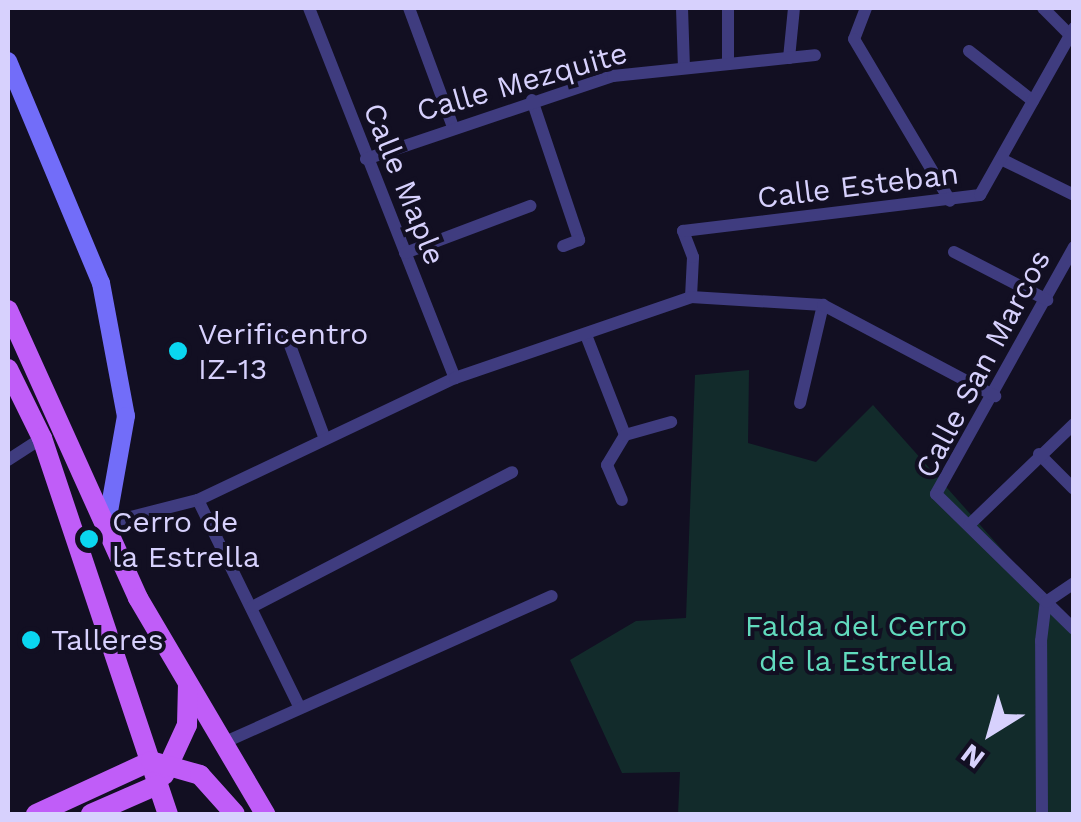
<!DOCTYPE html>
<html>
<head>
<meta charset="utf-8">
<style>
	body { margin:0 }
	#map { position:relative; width:1081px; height:822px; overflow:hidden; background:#120f22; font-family:"Work Sans",sans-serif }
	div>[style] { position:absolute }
	.green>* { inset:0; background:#122b2b }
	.minor>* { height:12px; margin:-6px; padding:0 6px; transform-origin:6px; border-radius:6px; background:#3f3c7f }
	.secondary>* { height:18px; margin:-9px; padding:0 9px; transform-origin:9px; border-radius:9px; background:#726df9 }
	.primary>* { height:20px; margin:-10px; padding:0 10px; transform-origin:10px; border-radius:10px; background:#c05df8 }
	.dots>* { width:28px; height:28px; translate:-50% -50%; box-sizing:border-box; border:5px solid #120f22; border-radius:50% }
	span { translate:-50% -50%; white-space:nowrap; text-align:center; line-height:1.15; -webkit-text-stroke:8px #120f22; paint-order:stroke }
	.street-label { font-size:30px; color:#d7d1fd }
	.poi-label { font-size:30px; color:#d7d1fd }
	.left { translate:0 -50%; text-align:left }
	.park-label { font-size:30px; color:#61dabd }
	.frame { position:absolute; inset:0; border:10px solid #d7d1fd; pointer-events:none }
	.north { position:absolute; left:941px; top:682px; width:100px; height:100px; -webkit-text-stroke:8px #120f22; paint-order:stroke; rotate:217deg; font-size:28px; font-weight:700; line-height:40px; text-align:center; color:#d7d1fd }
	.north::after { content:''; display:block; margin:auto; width:35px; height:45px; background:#d7d1fd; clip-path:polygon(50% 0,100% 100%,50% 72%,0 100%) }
</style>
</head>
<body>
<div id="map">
	<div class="green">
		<i style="clip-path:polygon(749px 370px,748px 443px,816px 462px,873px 405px,1073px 629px,1073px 814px,678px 814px,680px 772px,622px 773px,570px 660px,636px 621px,686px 618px,695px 375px)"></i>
	</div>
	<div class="minor">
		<i style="left:309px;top:8px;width:398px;rotate:68.5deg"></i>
		<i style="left:409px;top:8px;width:124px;rotate:69.7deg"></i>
		<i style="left:682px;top:8px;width:60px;rotate:88.1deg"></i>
		<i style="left:728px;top:8px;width:56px;rotate:90deg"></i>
		<i style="left:866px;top:8px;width:33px;rotate:111deg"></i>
		<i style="left:854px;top:39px;width:188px;rotate:59.3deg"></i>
		<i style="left:1043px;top:8px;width:42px;rotate:45deg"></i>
		<i style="left:969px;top:51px;width:81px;rotate:38deg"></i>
		<i style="left:789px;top:58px;width:50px;rotate:-84.3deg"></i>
		<i style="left:532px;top:100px;width:148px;rotate:71.4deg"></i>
		<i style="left:579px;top:240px;width:17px;rotate:159deg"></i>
		<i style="left:366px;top:159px;width:261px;rotate:-18.6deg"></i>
		<i style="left:613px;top:76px;width:203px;rotate:-5.9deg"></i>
		<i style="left:1003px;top:160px;width:79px;rotate:26.2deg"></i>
		<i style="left:1074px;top:247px;width:283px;rotate:119.2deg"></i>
		<i style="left:936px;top:494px;width:193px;rotate:44.4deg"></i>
		<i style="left:954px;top:252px;width:105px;rotate:27.3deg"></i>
		<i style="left:405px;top:253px;width:134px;rotate:-20.6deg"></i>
		<i style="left:691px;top:297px;width:40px;rotate:-87.1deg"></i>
		<i style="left:693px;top:257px;width:28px;rotate:-111deg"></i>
		<i style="left:683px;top:231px;width:299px;rotate:-6.9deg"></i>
		<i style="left:980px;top:195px;width:192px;rotate:-60.6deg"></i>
		<i style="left:285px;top:332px;width:114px;rotate:69.5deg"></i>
		<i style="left:586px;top:335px;width:107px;rotate:68.7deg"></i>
		<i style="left:625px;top:435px;width:35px;rotate:121deg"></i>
		<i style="left:607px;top:465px;width:38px;rotate:67deg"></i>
		<i style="left:800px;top:403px;width:101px;rotate:-76.8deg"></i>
		<i style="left:625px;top:435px;width:48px;rotate:-15.8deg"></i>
		<i style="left:1039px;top:454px;width:49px;rotate:45deg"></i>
		<i style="left:8px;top:460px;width:40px;rotate:-32.9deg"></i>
		<i style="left:198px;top:500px;width:229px;rotate:63.9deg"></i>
		<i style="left:107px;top:523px;width:94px;rotate:-14.2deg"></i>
		<i style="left:198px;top:500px;width:284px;rotate:-25.4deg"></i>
		<i style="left:455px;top:378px;width:250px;rotate:-18.9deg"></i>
		<i style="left:691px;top:297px;width:132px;rotate:3.5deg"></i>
		<i style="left:823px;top:305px;width:195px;rotate:27.9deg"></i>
		<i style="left:969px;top:525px;width:146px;rotate:-43.9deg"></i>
		<i style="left:252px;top:607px;width:293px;rotate:-27.4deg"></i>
		<i style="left:223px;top:743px;width:360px;rotate:-24.1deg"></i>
		<i style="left:1042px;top:814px;width:173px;rotate:-90.3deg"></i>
		<i style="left:1041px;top:641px;width:39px;rotate:-83deg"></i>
		<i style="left:1046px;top:602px;width:34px;rotate:-34deg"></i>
	</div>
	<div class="secondary">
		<i style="left:8px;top:61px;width:241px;rotate:67.3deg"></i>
		<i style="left:101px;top:283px;width:135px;rotate:79.4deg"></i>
		<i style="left:126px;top:416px;width:109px;rotate:100.1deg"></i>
	</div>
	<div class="primary">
		<i style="left:8px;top:310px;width:316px;rotate:65.7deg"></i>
		<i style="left:138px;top:598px;width:251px;rotate:59.5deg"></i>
		<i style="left:8px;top:369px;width:77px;rotate:63.8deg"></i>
		<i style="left:42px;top:438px;width:397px;rotate:71.5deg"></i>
		<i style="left:164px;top:775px;width:55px;rotate:-65.3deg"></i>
		<i style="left:187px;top:725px;width:40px;rotate:-88.6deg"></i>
		<i style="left:36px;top:814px;width:127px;rotate:-24.7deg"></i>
		<i style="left:151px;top:761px;width:51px;rotate:15.9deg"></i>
		<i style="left:200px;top:775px;width:52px;rotate:48.1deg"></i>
		<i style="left:91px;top:814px;width:72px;rotate:-23.7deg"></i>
	</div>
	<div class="dots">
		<i style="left:178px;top:351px;background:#0ad6f0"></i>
		<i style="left:89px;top:539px;background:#0ad6f0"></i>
		<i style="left:31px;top:640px;background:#0ad6f0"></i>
	</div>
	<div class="street-label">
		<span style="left:522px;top:82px;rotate:-16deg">Calle Mezquite</span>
		<span style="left:404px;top:184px;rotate:68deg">Calle Maple</span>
		<span style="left:858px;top:186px;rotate:-7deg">Calle Esteban</span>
		<span style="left:983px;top:364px;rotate:-62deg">Calle San Marcos</span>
	</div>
	<div class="poi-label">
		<span class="left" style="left:198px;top:351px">Verificentro<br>IZ-13</span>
		<span class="left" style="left:112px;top:539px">Cerro de<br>la Estrella</span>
		<span class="left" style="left:51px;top:640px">Talleres</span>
	</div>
	<div class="park-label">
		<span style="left:856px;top:643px">Falda del Cerro<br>de la Estrella</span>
	</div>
	<div class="frame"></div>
	<div class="north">N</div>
</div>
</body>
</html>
